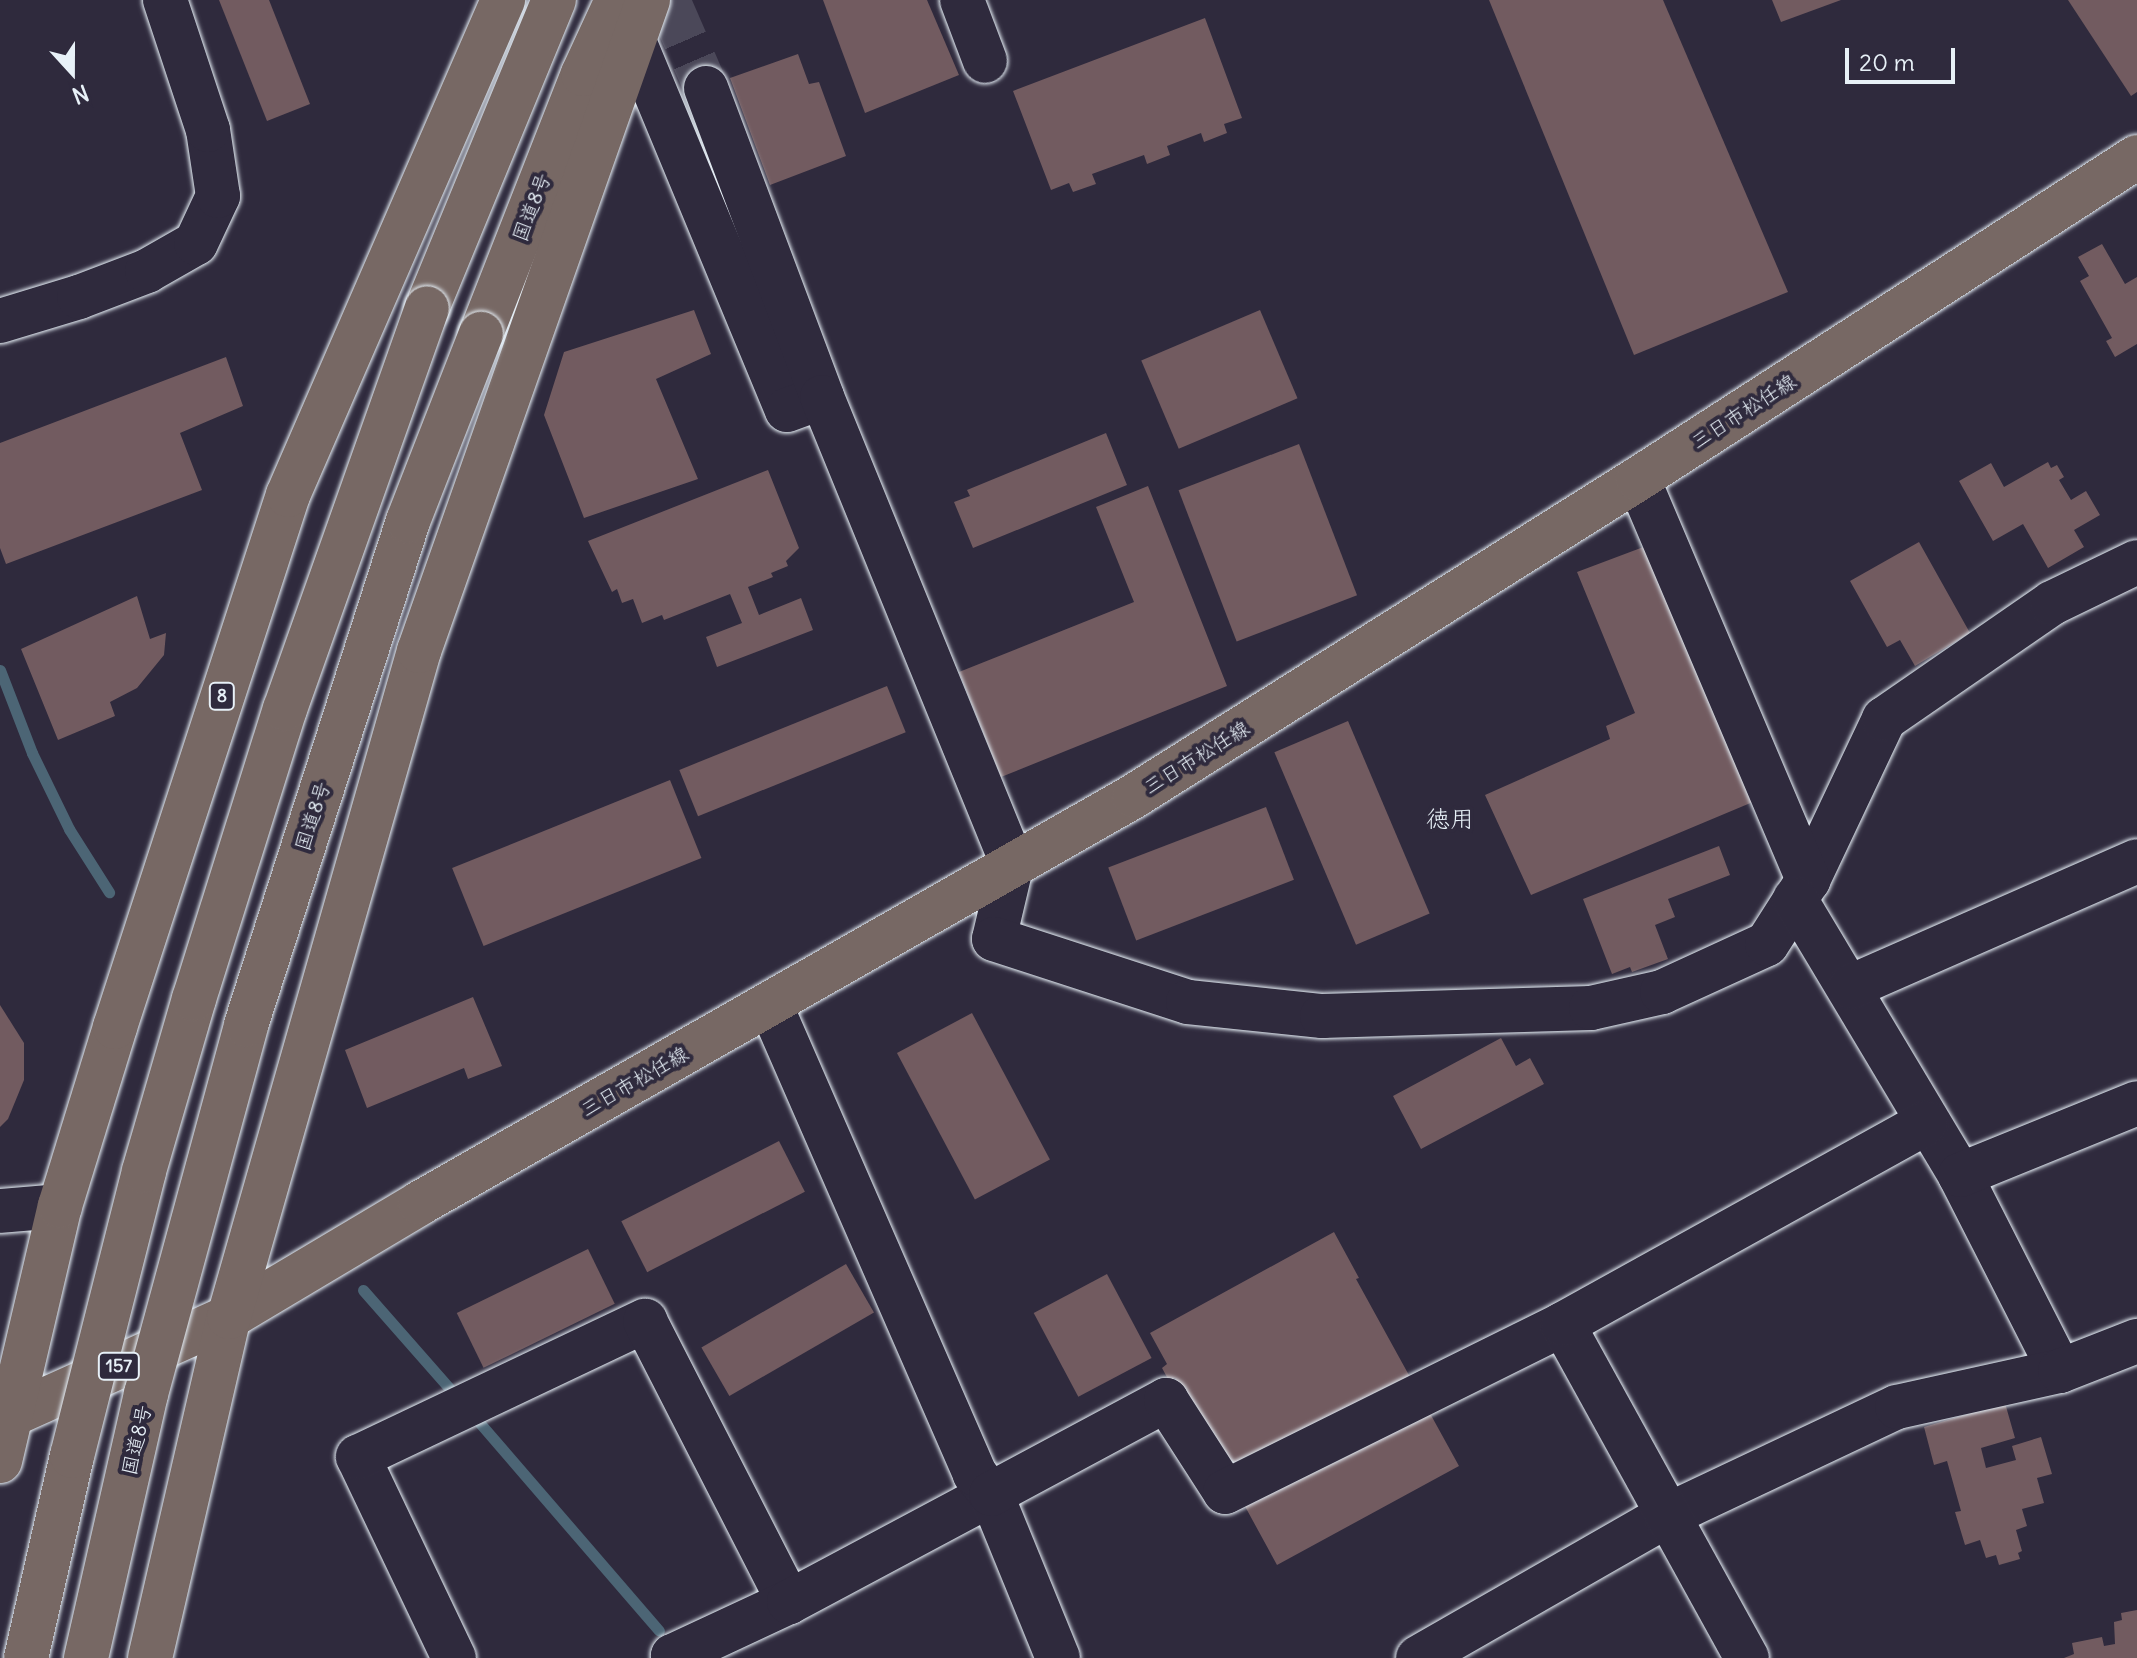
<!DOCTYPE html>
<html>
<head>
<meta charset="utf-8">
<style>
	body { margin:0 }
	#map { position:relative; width:2137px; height:1658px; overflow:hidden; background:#2f2a3d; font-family:Delius,"Klee One",sans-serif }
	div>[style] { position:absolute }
	.stream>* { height:11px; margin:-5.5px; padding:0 5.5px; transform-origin:5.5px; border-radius:5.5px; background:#4c6575 }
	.building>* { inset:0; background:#725b60; transform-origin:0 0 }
	.minor-tunnel>* { height:44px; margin-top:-22px; transform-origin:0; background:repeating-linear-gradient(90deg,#4b4859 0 44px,transparent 0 66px) }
	.roads { filter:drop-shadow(0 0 2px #e8f1f8) drop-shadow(0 0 2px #e8f1f8) }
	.minor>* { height:44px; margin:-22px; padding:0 22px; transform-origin:22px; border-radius:22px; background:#2f2a3d }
	.major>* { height:44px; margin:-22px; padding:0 22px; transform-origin:22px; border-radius:22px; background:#776864 }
	.highway>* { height:44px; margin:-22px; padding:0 22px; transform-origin:22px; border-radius:22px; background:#776864 }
	.bridges { filter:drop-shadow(0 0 2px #e8f1f8) drop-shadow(0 0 2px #e8f1f8) }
	.highway-bridge>* { height:44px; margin:-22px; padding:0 22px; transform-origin:22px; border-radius:22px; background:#776864 }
	span { translate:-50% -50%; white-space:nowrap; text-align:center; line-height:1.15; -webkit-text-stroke:8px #2f2a3d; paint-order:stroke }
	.shield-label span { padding:2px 6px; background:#2f2a3d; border:2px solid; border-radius:6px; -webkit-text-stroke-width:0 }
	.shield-label { font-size:18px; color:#e8f1f8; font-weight:700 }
	.street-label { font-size:20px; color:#e8f1f8 }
	.quarter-label { font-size:24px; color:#e8f1f8 }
	.north { position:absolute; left:32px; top:32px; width:80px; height:80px; -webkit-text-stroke:6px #2f2a3d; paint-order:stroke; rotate:159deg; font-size:22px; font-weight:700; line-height:32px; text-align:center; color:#e8f1f8 }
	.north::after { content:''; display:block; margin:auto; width:28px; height:36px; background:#e8f1f8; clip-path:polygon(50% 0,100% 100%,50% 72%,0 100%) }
	.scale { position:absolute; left:1845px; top:48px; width:110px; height:36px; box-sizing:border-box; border:4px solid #e8f1f8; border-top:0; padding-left:10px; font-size:24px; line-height:28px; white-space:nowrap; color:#e8f1f8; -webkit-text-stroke:6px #2f2a3d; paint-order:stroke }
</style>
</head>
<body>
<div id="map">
	<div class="stream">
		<i style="left:0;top:670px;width:89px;rotate:68.9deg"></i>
		<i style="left:32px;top:753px;width:85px;rotate:64deg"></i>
		<i style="left:69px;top:829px;width:75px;rotate:57.6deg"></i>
		<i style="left:363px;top:1290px;width:144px;rotate:48.7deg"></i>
		<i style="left:472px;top:1414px;width:286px;rotate:49.2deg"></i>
	</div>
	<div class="building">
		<i style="clip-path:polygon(219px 0,269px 0,310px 104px,267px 121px)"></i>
		<i style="clip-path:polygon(823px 0,927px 0,959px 75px,865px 113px)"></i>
		<i style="clip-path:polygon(1489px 0,1663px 0,1788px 292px,1634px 355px)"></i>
		<i style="clip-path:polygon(1772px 0,1841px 0,1781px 22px)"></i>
		<i style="clip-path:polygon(2068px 0,2137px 0,2137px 92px,2131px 96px)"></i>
		<i style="clip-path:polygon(1205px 18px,1242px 118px,1224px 124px,1227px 133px,1204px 142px,1201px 133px,1167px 146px,1170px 155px,1147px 164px,1144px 155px,1092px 174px,1096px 184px,1073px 192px,1069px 183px,1051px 190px,1013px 91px)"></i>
		<i style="clip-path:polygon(798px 54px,809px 84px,819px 82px,846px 156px,770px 185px,730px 78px)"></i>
		<i style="clip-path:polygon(2102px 244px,2125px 284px,2137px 277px,2137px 344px,2115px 357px,2106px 341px,2112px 338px,2080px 281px,2089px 276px,2078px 257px)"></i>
		<i style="clip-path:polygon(694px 310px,711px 354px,656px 379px,698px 479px,584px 518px,544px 415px,564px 352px)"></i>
		<i style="left:1260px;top:310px;width:96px;height:129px;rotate:67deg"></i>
		<i style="clip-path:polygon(226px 357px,243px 406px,180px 433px,202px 490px,6px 564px,0 548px,0 443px)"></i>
		<i style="clip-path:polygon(1106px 433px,1127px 485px,973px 548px,954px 502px,970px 496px,967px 490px)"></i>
		<i style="left:1299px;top:444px;width:162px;height:129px;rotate:69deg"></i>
		<i style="clip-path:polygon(2048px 462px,2051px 468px,2057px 465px,2064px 477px,2059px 480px,2071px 500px,2086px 491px,2100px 515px,2074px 530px,2084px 547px,2048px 568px,2023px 524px,1993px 541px,1959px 481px,1991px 463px,2004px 487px)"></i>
		<i style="clip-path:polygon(768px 470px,799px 548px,786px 561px,788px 566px,771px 573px,773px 577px,748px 587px,759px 615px,801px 598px,813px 630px,717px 667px,706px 637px,742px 623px,730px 594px,664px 620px,662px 615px,642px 623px,633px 599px,622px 603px,617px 589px,612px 592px,588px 541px)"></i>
		<i style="clip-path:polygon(1148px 486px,1227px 686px,1001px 777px,959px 672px,1134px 602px,1096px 507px)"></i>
		<i style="clip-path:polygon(1919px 542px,1970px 633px,1915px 666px,1900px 640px,1887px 647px,1850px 581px)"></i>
		<i style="clip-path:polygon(1654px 543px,1760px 799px,1531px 895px,1485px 795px,1610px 739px,1606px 726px,1635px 713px,1577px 572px)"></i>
		<i style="clip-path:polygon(137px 596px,150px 639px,166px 633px,164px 655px,137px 688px,110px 702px,115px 716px,58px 740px,21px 649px)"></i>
		<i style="left:887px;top:686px;width:50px;height:224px;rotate:68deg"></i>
		<i style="left:1348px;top:721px;width:209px;height:80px;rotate:67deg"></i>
		<i style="left:670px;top:780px;width:84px;height:235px;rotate:68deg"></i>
		<i style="left:1266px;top:807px;width:78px;height:169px;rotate:69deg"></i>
		<i style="clip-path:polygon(1719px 846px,1730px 875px,1668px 899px,1675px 917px,1655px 925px,1668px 959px,1632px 972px,1630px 967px,1612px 974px,1583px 899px)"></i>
		<i style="clip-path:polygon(473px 997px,502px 1066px,468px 1079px,464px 1068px,367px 1108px,345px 1050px)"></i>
		<i style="clip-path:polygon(0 1005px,24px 1043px,24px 1080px,8px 1119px,0 1127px)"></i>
		<i style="left:972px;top:1013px;width:166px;height:85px;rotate:62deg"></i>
		<i style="clip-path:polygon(1501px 1038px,1516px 1066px,1530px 1058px,1544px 1084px,1421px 1149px,1393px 1096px)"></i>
		<i style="left:779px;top:1141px;width:57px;height:177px;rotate:63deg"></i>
		<i style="clip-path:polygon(1334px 1232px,1359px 1278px,1356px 1279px,1459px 1466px,1277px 1565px,1175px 1378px,1169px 1381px,1162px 1368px,1167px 1364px,1150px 1333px)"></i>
		<i style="left:588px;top:1249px;width:61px;height:146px;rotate:64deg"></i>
		<i style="left:846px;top:1264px;width:56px;height:167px;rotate:60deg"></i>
		<i style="left:1107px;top:1274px;width:95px;height:83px;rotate:62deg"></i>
		<i style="clip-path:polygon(2005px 1403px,2015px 1438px,1981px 1448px,1986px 1468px,2016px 1460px,2012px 1446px,2041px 1437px,2052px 1474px,2037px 1478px,2044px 1503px,2022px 1509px,2027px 1526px,2016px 1530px,2022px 1551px,2018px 1553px,2020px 1559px,1999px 1565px,1996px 1555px,1986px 1558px,1980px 1540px,1965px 1545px,1955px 1512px,1961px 1511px,1947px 1461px,1934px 1465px,1924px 1427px)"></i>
		<i style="clip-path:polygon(2137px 1610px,2137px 1658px,2064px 1658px,2074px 1654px,2072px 1643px,2102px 1637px,2104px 1646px,2115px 1644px,2114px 1622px,2122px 1620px,2121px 1613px)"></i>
	</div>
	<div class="minor-tunnel">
		<i style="left:668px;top:0;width:96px;rotate:66.6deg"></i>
	</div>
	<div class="roads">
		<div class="minor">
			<i style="left:962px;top:0;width:65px;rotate:69.3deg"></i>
			<i style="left:634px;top:41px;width:399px;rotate:67.5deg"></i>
			<i style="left:787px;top:410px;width:37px;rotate:-20deg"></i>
			<i style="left:706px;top:88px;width:330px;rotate:69.4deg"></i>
			<i style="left:822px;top:397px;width:503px;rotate:67.82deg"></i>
			<i style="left:1012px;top:863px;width:78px;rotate:103.3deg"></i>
			<i style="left:994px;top:939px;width:204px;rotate:18deg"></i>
			<i style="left:1188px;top:1002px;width:135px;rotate:6deg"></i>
			<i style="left:1322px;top:1016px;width:269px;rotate:-1.7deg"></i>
			<i style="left:1591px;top:1008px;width:73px;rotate:-12.7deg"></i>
			<i style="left:1662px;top:992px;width:115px;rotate:-24.6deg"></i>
			<i style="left:1767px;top:944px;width:76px;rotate:-57.4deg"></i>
			<i style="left:1808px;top:880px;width:178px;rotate:-64.7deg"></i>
			<i style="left:1884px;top:719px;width:204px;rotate:-34.6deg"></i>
			<i style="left:2052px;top:603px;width:94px;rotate:-25.8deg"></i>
			<i style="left:0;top:321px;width:83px;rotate:-16.9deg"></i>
			<i style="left:79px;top:297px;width:73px;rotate:-20.9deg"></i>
			<i style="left:147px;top:271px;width:56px;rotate:-29.7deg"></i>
			<i style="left:196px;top:243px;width:52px;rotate:-64.9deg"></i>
			<i style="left:218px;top:196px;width:67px;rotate:-98.6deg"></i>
			<i style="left:208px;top:130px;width:137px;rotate:-108.3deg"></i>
			<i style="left:1638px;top:479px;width:436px;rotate:67deg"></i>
			<i style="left:1795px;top:899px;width:322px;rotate:59.1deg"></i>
			<i style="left:1960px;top:1175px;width:220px;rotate:63deg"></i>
			<i style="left:1850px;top:987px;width:313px;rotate:-23.7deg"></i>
			<i style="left:1960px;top:1175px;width:191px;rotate:-22.1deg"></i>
			<i style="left:0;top:1211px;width:60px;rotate:-4.8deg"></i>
			<i style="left:454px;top:1658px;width:223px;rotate:-115.5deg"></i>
			<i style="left:358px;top:1457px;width:318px;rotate:-25.4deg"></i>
			<i style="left:645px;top:1321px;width:316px;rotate:62.9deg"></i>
			<i style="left:675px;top:1658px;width:3px;rotate:-135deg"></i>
			<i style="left:673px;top:1656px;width:128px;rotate:-25deg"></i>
			<i style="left:789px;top:1602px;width:229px;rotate:-28.1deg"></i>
			<i style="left:991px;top:1494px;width:26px;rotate:-129deg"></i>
			<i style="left:975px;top:1474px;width:513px;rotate:-113.57deg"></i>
			<i style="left:1058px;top:1658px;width:177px;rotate:-112.2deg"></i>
			<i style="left:991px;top:1494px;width:199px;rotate:-28.2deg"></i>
			<i style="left:1166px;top:1400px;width:109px;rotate:57.3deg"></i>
			<i style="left:1225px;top:1492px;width:377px;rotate:-26.4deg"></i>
			<i style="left:1418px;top:1658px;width:286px;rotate:-29.8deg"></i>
			<i style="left:1666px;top:1516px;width:255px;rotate:-25.3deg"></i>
			<i style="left:1897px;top:1407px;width:167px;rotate:-12.5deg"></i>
			<i style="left:2060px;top:1371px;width:83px;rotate:-21.3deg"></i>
			<i style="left:1747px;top:1658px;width:381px;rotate:-118.9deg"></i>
			<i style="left:1563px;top:1324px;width:415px;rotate:-29deg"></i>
		</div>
		<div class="major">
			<i style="left:229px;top:1317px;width:222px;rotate:-30.8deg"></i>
			<i style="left:420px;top:1203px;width:822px;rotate:-29.68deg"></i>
			<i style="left:1134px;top:796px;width:595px;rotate:-32.17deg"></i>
			<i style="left:1638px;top:479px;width:594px;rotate:-32.83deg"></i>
		</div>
		<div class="highway">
			<i style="left:427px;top:308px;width:333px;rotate:-67.6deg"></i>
			<i style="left:481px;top:334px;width:279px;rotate:-68.6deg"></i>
			<i style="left:583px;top:74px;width:81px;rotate:-65.3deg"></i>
			<i style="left:0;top:1420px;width:251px;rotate:-24.2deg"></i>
			<i style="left:0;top:1461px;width:262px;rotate:-76.8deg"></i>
			<i style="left:60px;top:1206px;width:187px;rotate:-72.9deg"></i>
			<i style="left:115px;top:1027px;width:559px;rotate:-71.99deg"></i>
			<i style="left:288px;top:495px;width:540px;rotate:-66.52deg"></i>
			<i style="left:150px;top:1658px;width:350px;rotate:-77deg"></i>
			<i style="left:229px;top:1317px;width:693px;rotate:-74.08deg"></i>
			<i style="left:419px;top:651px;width:690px;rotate:-70.62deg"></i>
		</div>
	</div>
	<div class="bridges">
		<div class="highway-bridge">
			<i style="left:26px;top:1658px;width:207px;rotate:-77.2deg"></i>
			<i style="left:72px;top:1456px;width:294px;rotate:-75.8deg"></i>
			<i style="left:144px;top:1171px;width:179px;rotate:-73.8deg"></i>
			<i style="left:194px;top:999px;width:304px;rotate:-72.6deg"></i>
			<i style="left:285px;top:709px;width:425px;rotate:-70.5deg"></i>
			<i style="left:86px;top:1658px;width:271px;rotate:-77.2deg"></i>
			<i style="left:146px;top:1394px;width:382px;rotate:-74.8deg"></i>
			<i style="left:246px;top:1025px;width:529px;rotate:-72.18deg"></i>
			<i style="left:408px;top:521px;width:201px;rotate:-68.7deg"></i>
		</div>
	</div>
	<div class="shield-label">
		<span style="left:222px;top:696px">8</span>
		<span style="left:119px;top:1366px">157</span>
	</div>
	<div class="street-label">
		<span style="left:531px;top:207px;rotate:-69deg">国道8号</span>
		<span style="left:1743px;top:411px;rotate:-33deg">三日市松任線</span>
		<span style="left:1196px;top:757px;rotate:-32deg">三日市松任線</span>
		<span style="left:312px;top:816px;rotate:-72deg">国道8号</span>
		<span style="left:634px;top:1081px;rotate:-30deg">三日市松任線</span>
		<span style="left:136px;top:1440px;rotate:-77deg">国道8号</span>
	</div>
	<div class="quarter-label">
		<span style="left:1450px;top:819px">徳用</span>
	</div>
	<div class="north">N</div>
	<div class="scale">20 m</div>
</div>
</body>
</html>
